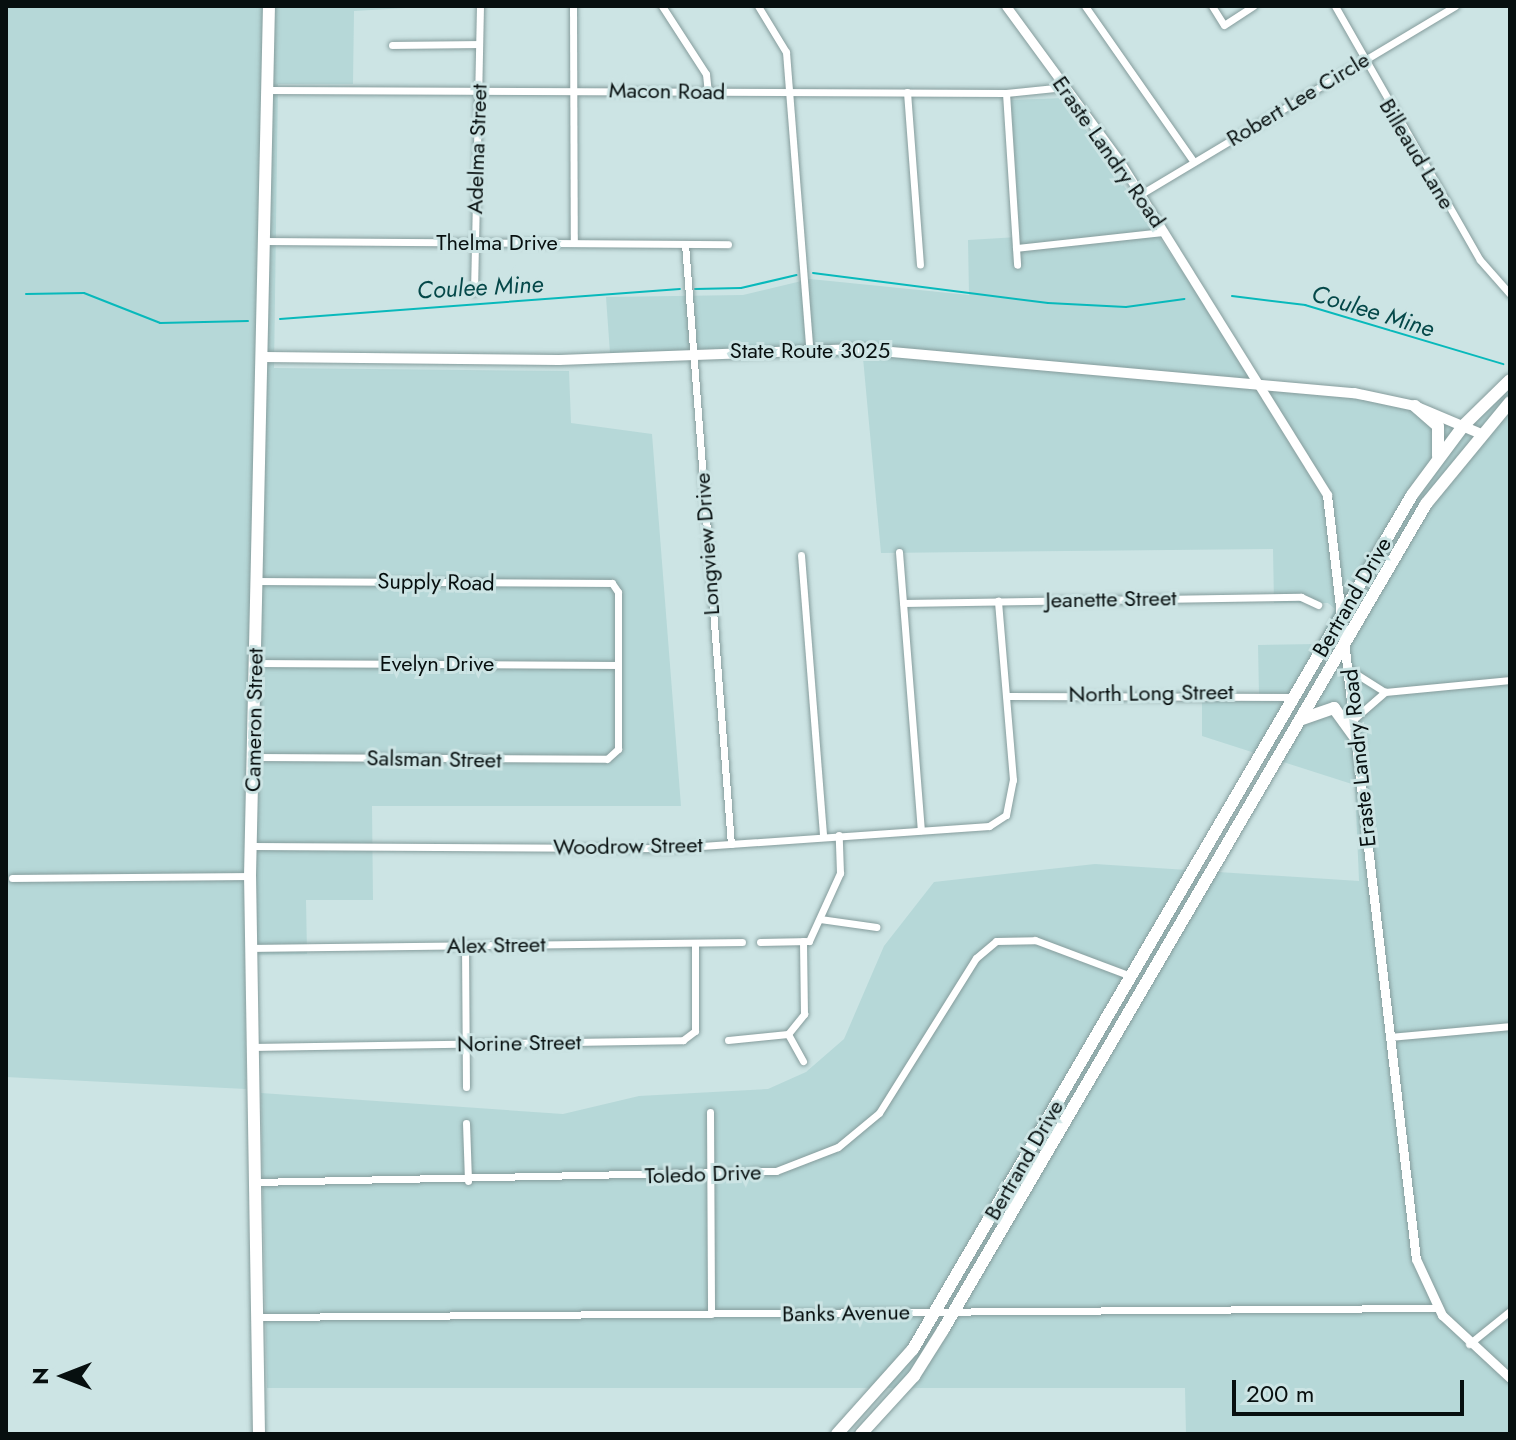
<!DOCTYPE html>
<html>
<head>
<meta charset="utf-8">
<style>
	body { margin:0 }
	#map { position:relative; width:1516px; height:1440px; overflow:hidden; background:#cce4e4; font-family:Jost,sans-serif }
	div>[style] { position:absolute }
	.built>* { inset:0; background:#b6d8d8 }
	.stream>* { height:2px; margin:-1px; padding:0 1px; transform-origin:1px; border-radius:1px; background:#08b9bb }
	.roads { filter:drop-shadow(0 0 2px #859c9c) drop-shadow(0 0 2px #859c9c) }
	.minor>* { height:7px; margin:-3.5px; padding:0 3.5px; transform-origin:3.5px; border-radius:3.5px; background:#fff }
	.tertiary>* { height:9px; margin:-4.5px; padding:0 4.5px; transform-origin:4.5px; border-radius:4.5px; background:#fff }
	.secondary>* { height:10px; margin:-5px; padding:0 5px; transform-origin:5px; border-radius:5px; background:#fff }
	.primary>* { height:12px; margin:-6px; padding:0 6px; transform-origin:6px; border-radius:6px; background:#fff }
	span { translate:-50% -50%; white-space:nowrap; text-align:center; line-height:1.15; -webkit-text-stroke:6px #cce4e4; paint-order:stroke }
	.street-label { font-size:22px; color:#070f0f }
	.water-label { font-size:24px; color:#054849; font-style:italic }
	.frame { position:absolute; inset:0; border:8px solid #070f0f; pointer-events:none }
	.north { position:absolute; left:24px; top:1336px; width:80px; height:80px; -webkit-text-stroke:6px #cce4e4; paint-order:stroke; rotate:270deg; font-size:22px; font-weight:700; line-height:32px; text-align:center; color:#070f0f }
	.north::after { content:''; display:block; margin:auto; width:28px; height:36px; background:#070f0f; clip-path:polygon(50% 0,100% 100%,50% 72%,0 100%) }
	.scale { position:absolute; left:1232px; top:1380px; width:232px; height:36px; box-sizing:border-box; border:4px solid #070f0f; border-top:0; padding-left:10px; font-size:24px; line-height:28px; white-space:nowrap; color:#070f0f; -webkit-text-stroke:6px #cce4e4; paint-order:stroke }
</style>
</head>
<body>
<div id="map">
	<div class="built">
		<i style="clip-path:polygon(6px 6px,440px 6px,354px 11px,353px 84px,278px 84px,274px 368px,569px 371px,571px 423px,652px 434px,681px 806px,372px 806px,373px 900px,306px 900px,307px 954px,245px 955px,246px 1089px,6px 1077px)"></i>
		<i style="clip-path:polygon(1064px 98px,1260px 385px,1354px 393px,1464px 425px,1510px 389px,1510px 1434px,1186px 1434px,1185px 1388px,267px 1388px,261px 1093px,563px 1114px,639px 1096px,768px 1089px,806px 1072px,844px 1039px,884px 946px,934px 882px,1095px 864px,1359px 881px,1355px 785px,1202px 736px,1202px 700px,1259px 697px,1258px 645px,1317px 644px,1335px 609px,1328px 603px,1274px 603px,1273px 549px,881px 553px,863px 358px,610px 353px,606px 297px,743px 295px,810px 279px,969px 295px,968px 240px,1020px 237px,1011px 100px)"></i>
	</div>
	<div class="stream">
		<i style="left:813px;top:273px;width:237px;rotate:7.3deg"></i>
		<i style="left:1048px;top:303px;width:78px;rotate:2.9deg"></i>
		<i style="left:1126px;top:307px;width:59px;rotate:-7.9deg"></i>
		<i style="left:695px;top:289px;width:46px;rotate:-1.2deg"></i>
		<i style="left:741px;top:288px;width:57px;rotate:-13.1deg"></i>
		<i style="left:26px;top:294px;width:58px;rotate:-1deg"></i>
		<i style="left:84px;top:293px;width:82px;rotate:21.5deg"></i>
		<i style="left:160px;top:323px;width:88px;rotate:-1.3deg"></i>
		<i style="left:1232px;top:296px;width:74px;rotate:7deg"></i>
		<i style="left:1305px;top:305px;width:207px;rotate:16.6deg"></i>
		<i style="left:280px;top:319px;width:401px;rotate:-4.3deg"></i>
	</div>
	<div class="roads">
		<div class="minor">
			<i style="left:573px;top:6px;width:237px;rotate:89.8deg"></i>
			<i style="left:662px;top:6px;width:81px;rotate:57.1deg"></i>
			<i style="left:706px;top:74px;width:18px;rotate:84deg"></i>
			<i style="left:758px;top:6px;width:54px;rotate:58.7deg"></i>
			<i style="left:786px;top:52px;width:296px;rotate:85.5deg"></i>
			<i style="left:1085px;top:6px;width:190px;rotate:55.1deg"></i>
			<i style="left:1212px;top:6px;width:22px;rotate:58deg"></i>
			<i style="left:1224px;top:25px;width:35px;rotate:-33deg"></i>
			<i style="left:1335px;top:6px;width:292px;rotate:60.3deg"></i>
			<i style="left:1480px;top:260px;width:45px;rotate:48.6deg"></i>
			<i style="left:392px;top:45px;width:87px;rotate:-0.7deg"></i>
			<i style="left:269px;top:90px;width:737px;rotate:0.23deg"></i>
			<i style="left:1006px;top:93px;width:59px;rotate:-5.8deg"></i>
			<i style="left:907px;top:92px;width:173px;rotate:85.7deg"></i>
			<i style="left:1006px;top:93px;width:172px;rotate:86.3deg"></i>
			<i style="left:1141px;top:194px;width:366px;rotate:-30.9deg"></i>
			<i style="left:267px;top:241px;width:461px;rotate:0.4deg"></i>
			<i style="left:685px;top:244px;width:602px;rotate:85.62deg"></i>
			<i style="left:1016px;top:248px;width:149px;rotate:-6.2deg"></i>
			<i style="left:474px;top:292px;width:286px;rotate:-88.8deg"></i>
			<i style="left:899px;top:552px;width:279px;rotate:85.5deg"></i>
			<i style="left:801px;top:555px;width:282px;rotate:85.5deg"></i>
			<i style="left:903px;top:603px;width:398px;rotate:-0.9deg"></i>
			<i style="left:1301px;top:597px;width:19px;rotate:25deg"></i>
			<i style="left:255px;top:663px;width:363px;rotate:0.3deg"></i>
			<i style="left:1350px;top:670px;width:41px;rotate:32.2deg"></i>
			<i style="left:1007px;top:696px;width:287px;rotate:0.2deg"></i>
			<i style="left:1355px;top:718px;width:40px;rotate:-41deg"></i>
			<i style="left:1385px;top:692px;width:126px;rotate:-5.5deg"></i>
			<i style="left:253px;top:757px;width:354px;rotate:0.3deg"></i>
			<i style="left:607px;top:759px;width:15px;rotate:-42deg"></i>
			<i style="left:618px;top:749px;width:157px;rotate:-90deg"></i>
			<i style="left:618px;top:592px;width:11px;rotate:-124deg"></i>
			<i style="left:612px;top:583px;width:355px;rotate:-179.7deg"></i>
			<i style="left:251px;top:846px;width:422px;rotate:0.3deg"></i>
			<i style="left:673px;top:848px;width:317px;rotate:-4deg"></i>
			<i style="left:989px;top:826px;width:20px;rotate:-33deg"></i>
			<i style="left:1006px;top:815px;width:36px;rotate:-79deg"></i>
			<i style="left:1013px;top:780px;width:180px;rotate:-94.8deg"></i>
			<i style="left:12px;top:878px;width:238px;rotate:-0.5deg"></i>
			<i style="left:820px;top:919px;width:57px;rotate:8.1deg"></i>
			<i style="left:760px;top:942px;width:49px;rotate:-1.2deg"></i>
			<i style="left:809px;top:941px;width:75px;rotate:-65.5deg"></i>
			<i style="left:840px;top:873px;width:38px;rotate:-92deg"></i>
			<i style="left:465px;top:945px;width:142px;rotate:89.6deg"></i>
			<i style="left:250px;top:948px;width:492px;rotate:-0.7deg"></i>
			<i style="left:788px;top:1034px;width:26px;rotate:-51deg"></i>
			<i style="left:804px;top:1014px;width:73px;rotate:-90.8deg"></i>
			<i style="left:1390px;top:1037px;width:121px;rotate:-5.2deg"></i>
			<i style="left:728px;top:1040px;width:60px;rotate:-5.7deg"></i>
			<i style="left:788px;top:1034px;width:31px;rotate:61deg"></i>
			<i style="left:251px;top:1047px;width:432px;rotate:-0.9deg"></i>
			<i style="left:683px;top:1040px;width:15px;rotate:-37deg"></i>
			<i style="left:695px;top:1031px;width:88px;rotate:-90deg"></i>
			<i style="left:710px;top:1112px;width:202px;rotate:89.7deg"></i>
			<i style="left:466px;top:1123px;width:58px;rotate:88deg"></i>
			<i style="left:254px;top:1182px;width:522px;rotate:-1.21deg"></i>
			<i style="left:776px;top:1171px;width:66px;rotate:-21.2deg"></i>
			<i style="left:838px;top:1147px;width:53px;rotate:-39.7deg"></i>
			<i style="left:879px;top:1113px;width:183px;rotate:-58deg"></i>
			<i style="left:976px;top:958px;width:26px;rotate:-40deg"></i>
			<i style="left:996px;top:941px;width:39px;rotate:-1deg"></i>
			<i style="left:1035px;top:940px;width:103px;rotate:20.6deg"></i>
			<i style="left:256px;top:1317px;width:1181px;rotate:-0.44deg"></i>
			<i style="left:1469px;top:1344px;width:53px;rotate:-38.8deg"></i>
		</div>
		<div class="tertiary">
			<i style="left:1006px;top:6px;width:193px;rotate:53.8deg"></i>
			<i style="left:1120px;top:162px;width:392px;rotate:58.1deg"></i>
			<i style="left:1327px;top:495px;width:769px;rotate:83.36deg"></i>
			<i style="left:1416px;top:1259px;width:62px;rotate:65.1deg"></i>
			<i style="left:1442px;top:1315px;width:93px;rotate:42.8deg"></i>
		</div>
		<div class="secondary">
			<i style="left:264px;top:357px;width:295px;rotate:0.6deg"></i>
			<i style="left:559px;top:360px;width:299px;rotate:-2.1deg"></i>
			<i style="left:858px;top:349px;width:498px;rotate:5.1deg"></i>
			<i style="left:1354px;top:393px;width:62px;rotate:12deg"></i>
			<i style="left:1415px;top:406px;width:69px;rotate:22.9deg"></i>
		</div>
		<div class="primary">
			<i style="left:1415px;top:406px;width:30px;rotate:41deg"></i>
			<i style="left:1438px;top:426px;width:30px;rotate:90deg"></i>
			<i style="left:1302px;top:719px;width:34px;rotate:-19deg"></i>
			<i style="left:1334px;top:708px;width:41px;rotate:54deg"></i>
			<i style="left:259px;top:1434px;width:558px;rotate:-90.92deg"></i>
			<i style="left:250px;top:876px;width:870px;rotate:-88.75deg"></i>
			<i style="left:837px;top:1434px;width:114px;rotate:-48.2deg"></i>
			<i style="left:913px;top:1349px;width:989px;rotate:-59.7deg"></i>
			<i style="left:1412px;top:495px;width:87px;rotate:-53.4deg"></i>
			<i style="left:1464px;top:425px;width:64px;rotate:-44.4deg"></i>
			<i style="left:861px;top:1434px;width:79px;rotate:-47.6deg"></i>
			<i style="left:914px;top:1376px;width:54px;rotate:-57.8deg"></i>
			<i style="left:943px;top:1330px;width:957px;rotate:-59.68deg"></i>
			<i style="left:1426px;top:504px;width:132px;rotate:-50.5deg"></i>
		</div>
	</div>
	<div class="street-label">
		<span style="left:667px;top:91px;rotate:1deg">Macon Road</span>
		<span style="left:1298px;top:99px;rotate:-31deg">Robert Lee Circle</span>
		<span style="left:477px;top:149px;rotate:-88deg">Adelma Street</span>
		<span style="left:1109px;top:152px;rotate:55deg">Eraste Landry Road</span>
		<span style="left:1417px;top:154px;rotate:59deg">Billeaud Lane</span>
		<span style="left:497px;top:243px">Thelma Drive</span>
		<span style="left:810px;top:351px">State Route 3025</span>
		<span style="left:707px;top:544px;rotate:-94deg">Longview Drive</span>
		<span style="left:436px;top:582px;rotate:1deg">Supply Road</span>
		<span style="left:1352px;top:597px;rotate:-60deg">Bertrand Drive</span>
		<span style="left:1111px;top:599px;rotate:-1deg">Jeanette Street</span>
		<span style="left:437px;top:664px">Evelyn Drive</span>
		<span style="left:1151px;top:693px;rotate:-1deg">North Long Street</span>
		<span style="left:254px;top:720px;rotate:-89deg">Cameron Street</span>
		<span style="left:1359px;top:758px;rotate:-96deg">Eraste Landry Road</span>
		<span style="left:434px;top:759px;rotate:1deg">Salsman Street</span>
		<span style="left:628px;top:846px;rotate:-1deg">Woodrow Street</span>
		<span style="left:496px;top:945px;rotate:-1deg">Alex Street</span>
		<span style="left:519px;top:1043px;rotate:-1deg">Norine Street</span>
		<span style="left:1024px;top:1160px;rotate:-60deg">Bertrand Drive</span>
		<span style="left:703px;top:1174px;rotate:-2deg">Toledo Drive</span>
		<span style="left:846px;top:1313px;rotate:-1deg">Banks Avenue</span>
	</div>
	<div class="water-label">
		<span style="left:480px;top:287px;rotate:-3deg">Coulee Mine</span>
		<span style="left:1373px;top:311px;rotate:17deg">Coulee Mine</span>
	</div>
	<div class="frame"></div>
	<div class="north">N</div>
	<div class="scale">200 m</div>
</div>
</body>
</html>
